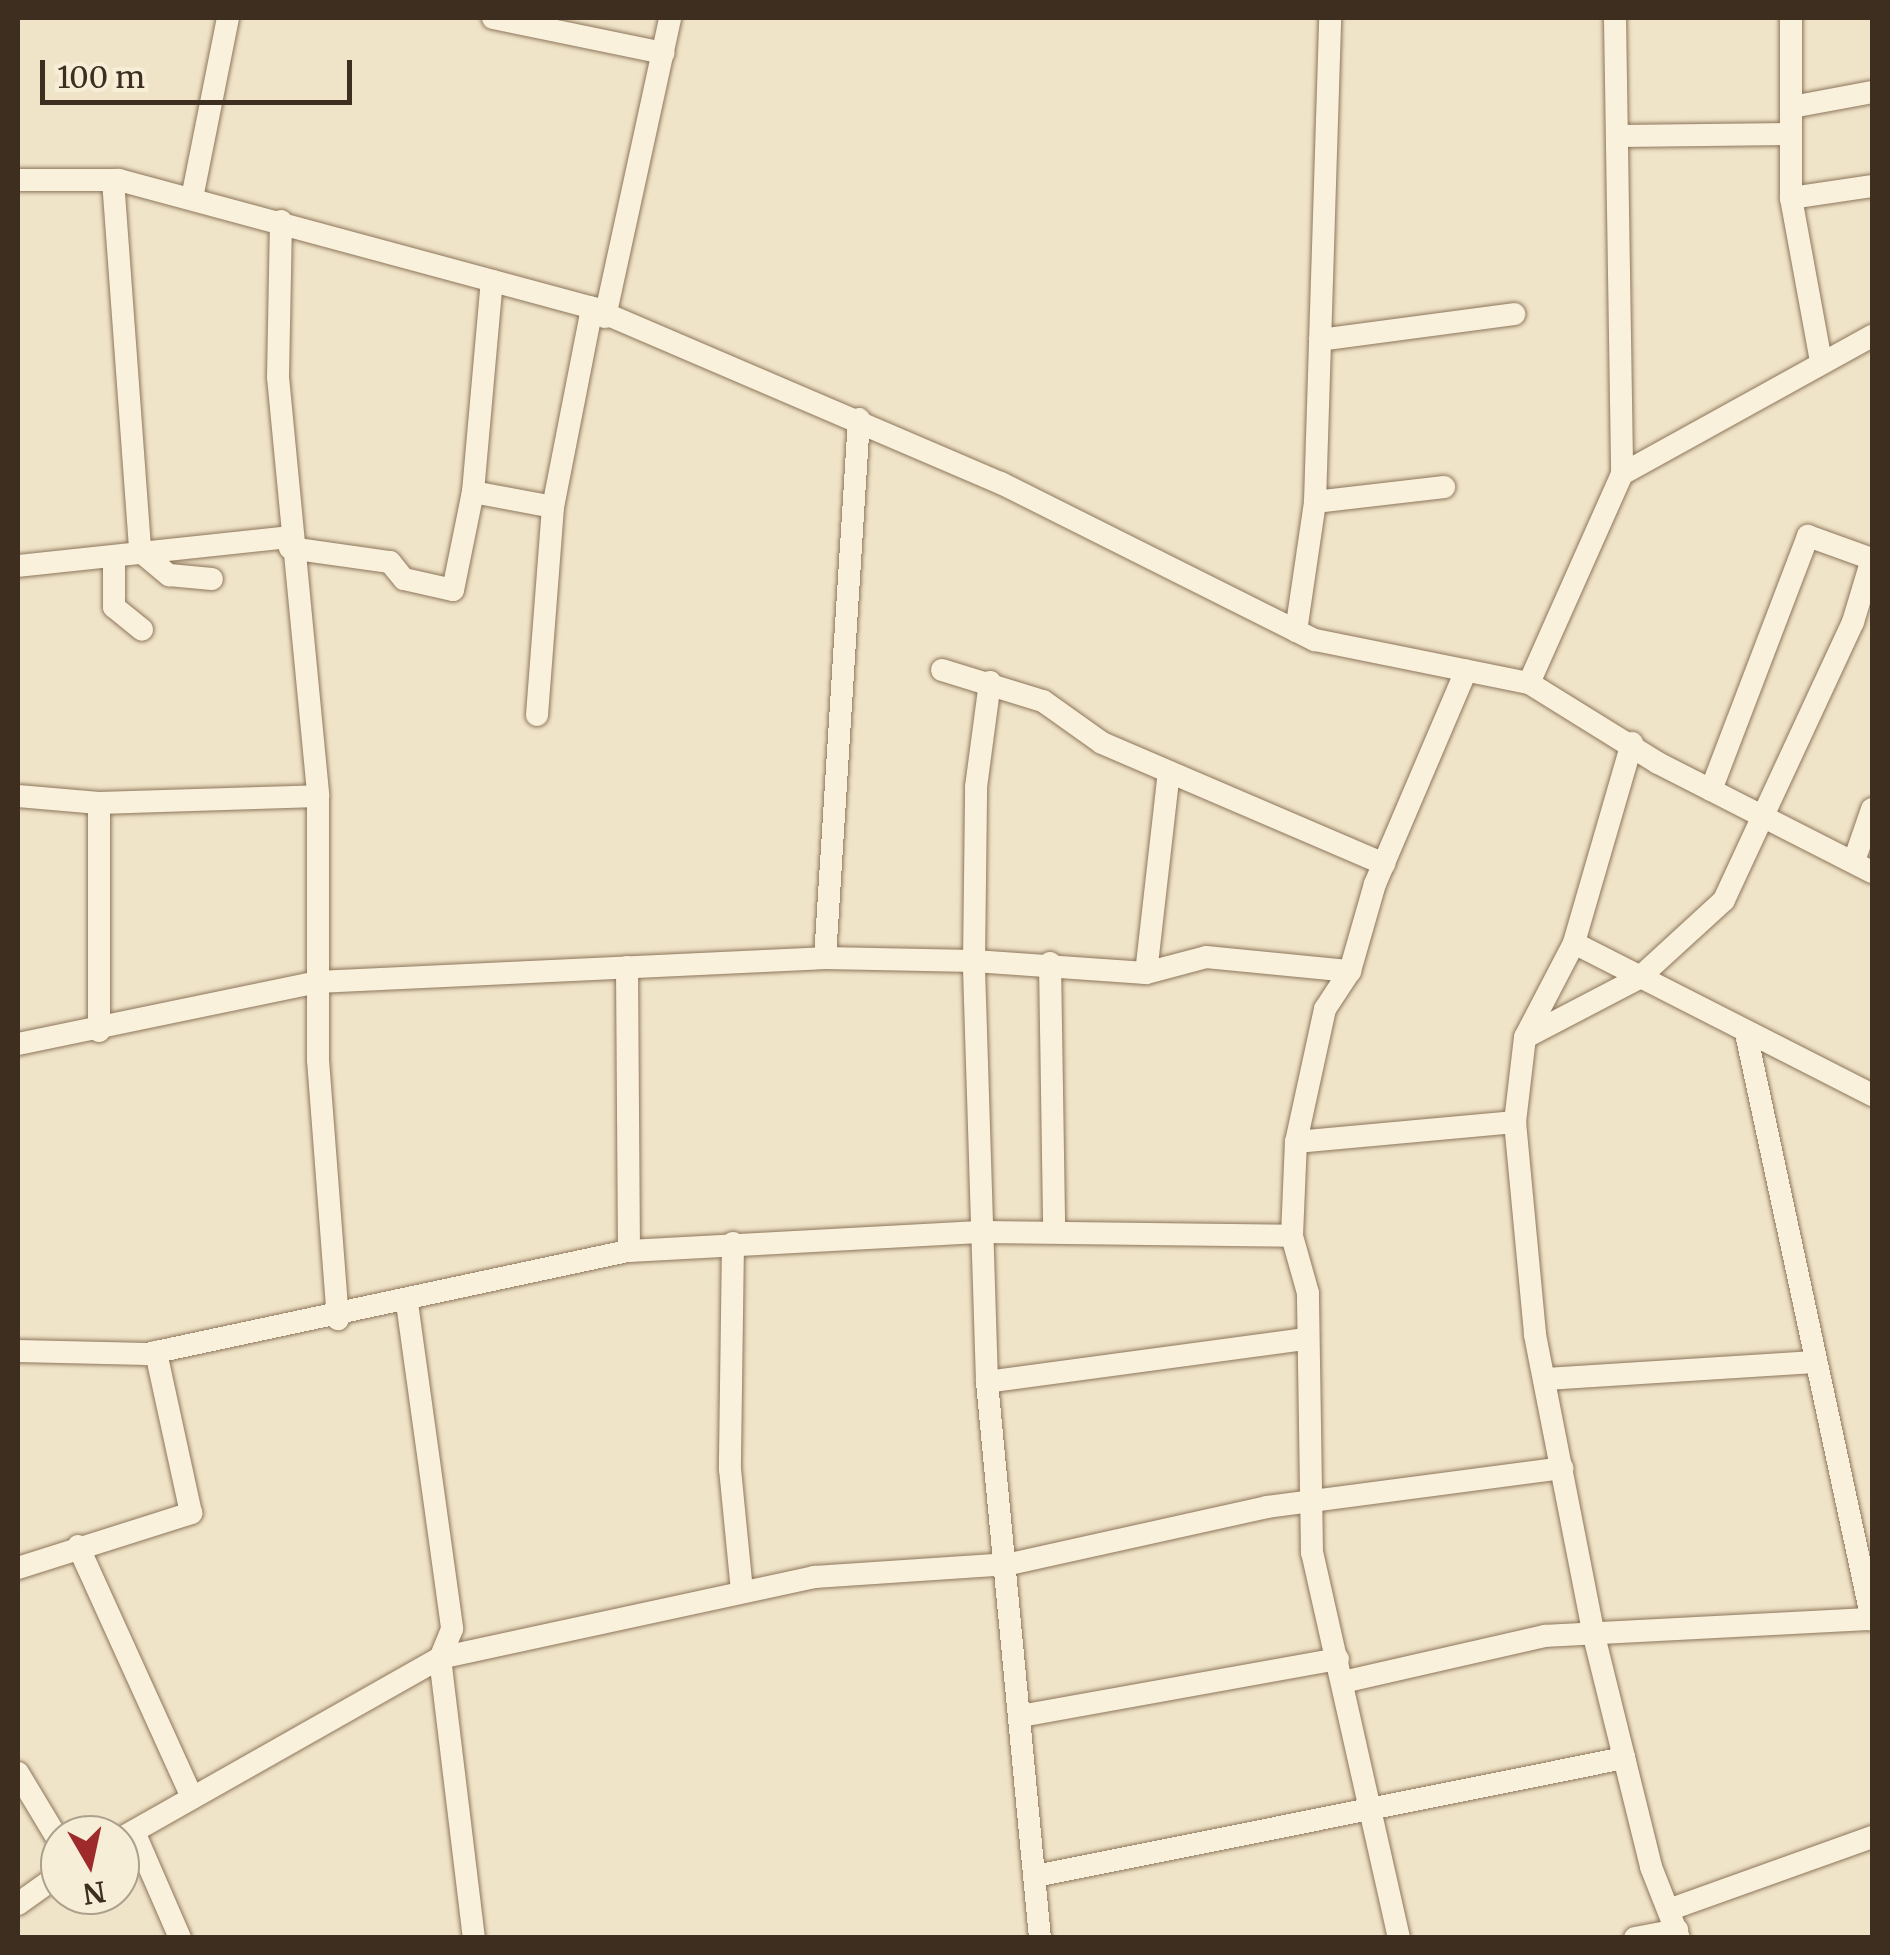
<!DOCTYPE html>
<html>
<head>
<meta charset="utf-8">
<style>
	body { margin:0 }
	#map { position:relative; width:1890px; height:1955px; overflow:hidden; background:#f0e4c8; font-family:Merriweather,serif }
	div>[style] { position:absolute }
	.roads { filter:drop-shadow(0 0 2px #8d765c) drop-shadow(0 0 2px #8d765c) }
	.minor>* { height:22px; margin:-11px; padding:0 11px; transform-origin:11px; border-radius:11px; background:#faf1dc }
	span { translate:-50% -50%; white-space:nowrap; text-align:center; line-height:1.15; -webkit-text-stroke:10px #f7eed8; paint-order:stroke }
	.frame { position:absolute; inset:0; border:20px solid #3d2e20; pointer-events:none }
	.north { position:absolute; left:40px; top:1815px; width:100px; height:100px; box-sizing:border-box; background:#f7eed8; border:2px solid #ada18e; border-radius:50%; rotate:171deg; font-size:28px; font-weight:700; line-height:40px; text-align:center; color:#3d2e20 }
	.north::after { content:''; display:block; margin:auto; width:35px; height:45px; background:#9e2a2b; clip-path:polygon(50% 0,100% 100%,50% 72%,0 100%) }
	.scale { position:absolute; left:40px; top:60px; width:312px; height:45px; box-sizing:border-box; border:5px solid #3d2e20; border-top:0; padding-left:12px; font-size:30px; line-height:35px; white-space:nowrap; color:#3d2e20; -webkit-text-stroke:8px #f7eed8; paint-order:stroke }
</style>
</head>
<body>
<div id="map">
	<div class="roads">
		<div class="minor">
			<i style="left:493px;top:18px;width:174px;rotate:11.6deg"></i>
			<i style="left:1615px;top:18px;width:456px;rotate:89.1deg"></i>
			<i style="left:1791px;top:18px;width:180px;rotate:90deg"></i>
			<i style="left:1791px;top:198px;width:167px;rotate:79.6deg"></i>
			<i style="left:1792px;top:107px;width:81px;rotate:-10.6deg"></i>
			<i style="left:1620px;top:136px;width:170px;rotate:-0.7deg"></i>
			<i style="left:18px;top:180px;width:101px"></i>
			<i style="left:119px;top:180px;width:490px;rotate:15.1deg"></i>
			<i style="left:592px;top:308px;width:445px;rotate:23.2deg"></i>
			<i style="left:1001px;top:483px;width:351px;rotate:26.6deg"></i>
			<i style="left:1315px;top:640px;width:218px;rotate:11.4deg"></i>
			<i style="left:1529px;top:683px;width:152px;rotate:31.8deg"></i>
			<i style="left:1658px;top:763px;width:240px;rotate:27deg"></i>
			<i style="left:113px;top:180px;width:372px;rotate:85.8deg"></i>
			<i style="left:140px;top:551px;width:38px;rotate:40deg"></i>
			<i style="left:169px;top:575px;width:43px;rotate:5.3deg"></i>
			<i style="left:192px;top:198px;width:184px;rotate:-78.7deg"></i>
			<i style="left:1791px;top:198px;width:82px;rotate:-8.4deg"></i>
			<i style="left:281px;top:221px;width:156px;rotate:91.1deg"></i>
			<i style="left:278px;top:377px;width:421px;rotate:84.5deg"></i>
			<i style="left:318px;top:796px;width:264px;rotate:90deg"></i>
			<i style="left:318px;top:1060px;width:260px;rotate:85.6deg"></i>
			<i style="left:605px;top:317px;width:306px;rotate:-77.7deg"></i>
			<i style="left:1320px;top:340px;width:196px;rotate:-7.6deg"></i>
			<i style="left:473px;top:492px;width:81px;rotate:10.6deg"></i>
			<i style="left:1315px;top:502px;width:130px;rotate:-6.6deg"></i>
			<i style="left:290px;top:548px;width:101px;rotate:8deg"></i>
			<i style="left:390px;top:562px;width:22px;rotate:51deg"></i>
			<i style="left:404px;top:579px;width:50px;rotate:12.7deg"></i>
			<i style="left:453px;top:590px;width:100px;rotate:-78.5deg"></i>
			<i style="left:473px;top:492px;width:212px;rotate:-84.9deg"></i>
			<i style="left:114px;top:561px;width:46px;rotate:90deg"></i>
			<i style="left:114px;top:607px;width:36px;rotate:39deg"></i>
			<i style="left:18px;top:566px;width:273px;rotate:-6.1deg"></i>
			<i style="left:1296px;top:631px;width:130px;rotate:-81.6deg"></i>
			<i style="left:1315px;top:502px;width:484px;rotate:-88.2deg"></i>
			<i style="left:942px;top:670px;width:106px;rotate:17.1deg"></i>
			<i style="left:1043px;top:701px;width:72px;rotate:35.4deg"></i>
			<i style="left:1102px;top:743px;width:307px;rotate:23.2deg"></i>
			<i style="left:1529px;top:683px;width:229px;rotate:-66deg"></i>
			<i style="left:1622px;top:474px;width:286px;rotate:-28.9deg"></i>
			<i style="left:537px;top:715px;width:209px;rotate:-85.6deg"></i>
			<i style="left:553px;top:507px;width:203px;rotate:-78.9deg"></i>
			<i style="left:1632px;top:743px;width:208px;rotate:106.2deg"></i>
			<i style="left:1574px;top:943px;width:106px;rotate:117.5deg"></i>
			<i style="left:1525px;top:1037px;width:86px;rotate:96.7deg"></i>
			<i style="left:1515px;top:1122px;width:214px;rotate:84.6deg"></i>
			<i style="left:1535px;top:1335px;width:307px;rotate:78.9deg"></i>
			<i style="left:1594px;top:1636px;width:238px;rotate:76.1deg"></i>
			<i style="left:1651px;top:1867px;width:76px;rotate:68.5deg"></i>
			<i style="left:1711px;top:790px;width:272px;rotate:-69.1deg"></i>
			<i style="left:1808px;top:536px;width:68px;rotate:19.8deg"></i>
			<i style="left:18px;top:796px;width:81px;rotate:4.9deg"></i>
			<i style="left:99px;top:803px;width:219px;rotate:-1.8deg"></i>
			<i style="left:99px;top:803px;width:228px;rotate:90deg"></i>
			<i style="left:1854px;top:861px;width:55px;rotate:-70.9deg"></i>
			<i style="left:1574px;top:943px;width:335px;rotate:27deg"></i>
			<i style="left:825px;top:958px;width:540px;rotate:-86.39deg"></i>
			<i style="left:1050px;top:963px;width:269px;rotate:89.1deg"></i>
			<i style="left:627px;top:967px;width:284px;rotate:89.6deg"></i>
			<i style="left:1146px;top:973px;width:202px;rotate:-83.5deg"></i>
			<i style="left:1526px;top:1037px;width:127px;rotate:-27.6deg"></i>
			<i style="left:1639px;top:978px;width:115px;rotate:-42.5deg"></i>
			<i style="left:1724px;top:900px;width:306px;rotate:-65.1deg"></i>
			<i style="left:1853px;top:622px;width:66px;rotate:-73.2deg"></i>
			<i style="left:1747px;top:1038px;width:595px;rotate:77.88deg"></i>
			<i style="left:18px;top:1044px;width:305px;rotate:-11.7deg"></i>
			<i style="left:317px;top:982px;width:509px;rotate:-2.7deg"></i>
			<i style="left:825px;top:958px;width:149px;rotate:1.2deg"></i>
			<i style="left:974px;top:961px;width:174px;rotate:-89.3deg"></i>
			<i style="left:976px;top:787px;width:106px;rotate:-82.4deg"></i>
			<i style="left:1296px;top:1142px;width:220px;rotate:-5.2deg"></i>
			<i style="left:733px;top:1243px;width:226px;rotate:90.8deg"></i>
			<i style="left:730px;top:1469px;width:123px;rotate:84.4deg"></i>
			<i style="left:407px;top:1303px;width:329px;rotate:82.1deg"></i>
			<i style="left:452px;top:1629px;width:31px;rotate:112deg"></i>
			<i style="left:440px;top:1658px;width:282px;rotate:83.1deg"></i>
			<i style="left:18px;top:1351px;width:129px;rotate:1.3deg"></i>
			<i style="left:147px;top:1354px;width:493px;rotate:-12.1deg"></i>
			<i style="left:629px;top:1251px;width:355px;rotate:-3.1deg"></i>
			<i style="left:983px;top:1232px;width:309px;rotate:0.7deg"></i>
			<i style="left:1545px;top:1379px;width:271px;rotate:-3.6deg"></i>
			<i style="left:987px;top:1382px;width:322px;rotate:-7.7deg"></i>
			<i style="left:78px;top:1546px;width:271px;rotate:65.6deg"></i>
			<i style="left:18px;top:1568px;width:182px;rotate:-17.6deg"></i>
			<i style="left:191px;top:1513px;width:165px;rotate:-102.3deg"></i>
			<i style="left:1347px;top:1681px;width:203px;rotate:-12.8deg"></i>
			<i style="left:1545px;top:1636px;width:327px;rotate:-3deg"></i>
			<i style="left:1021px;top:1716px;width:322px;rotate:-10.2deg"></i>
			<i style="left:18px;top:1773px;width:82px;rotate:59deg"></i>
			<i style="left:134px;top:1832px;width:116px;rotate:66.5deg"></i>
			<i style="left:120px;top:1839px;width:368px;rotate:-29.5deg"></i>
			<i style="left:440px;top:1658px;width:383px;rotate:-12.2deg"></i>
			<i style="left:814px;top:1577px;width:196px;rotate:-3.8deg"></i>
			<i style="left:1010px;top:1564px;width:263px;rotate:-12.5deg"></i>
			<i style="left:1267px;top:1507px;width:298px;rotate:-7.5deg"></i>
			<i style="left:1036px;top:1876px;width:600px;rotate:-11.35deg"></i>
			<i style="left:18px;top:1904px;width:52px;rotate:-35.5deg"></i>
			<i style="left:1671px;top:1909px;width:214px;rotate:-19.7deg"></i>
			<i style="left:1040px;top:1938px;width:559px;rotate:-95.45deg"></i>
			<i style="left:987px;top:1382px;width:421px;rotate:-91.8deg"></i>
			<i style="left:974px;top:961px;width:172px;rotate:4deg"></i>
			<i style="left:1146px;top:973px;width:62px;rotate:-14.9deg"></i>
			<i style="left:1206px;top:957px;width:145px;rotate:5.6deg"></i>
			<i style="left:1399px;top:1938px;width:395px;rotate:-102.7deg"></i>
			<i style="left:1312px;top:1553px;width:260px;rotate:-90.9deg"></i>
			<i style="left:1308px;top:1293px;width:59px;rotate:-105.7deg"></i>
			<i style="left:1292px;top:1236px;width:94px;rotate:-87.6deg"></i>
			<i style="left:1296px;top:1142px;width:136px;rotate:-77.7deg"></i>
			<i style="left:1325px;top:1009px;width:45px;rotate:-56.7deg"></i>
			<i style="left:1350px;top:971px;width:91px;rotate:-74deg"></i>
			<i style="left:1375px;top:884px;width:232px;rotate:-66.9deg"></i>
			<i style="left:1635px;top:1938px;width:43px;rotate:-10.8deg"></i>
		</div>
	</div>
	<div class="frame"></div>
	<div class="north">N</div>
	<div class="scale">100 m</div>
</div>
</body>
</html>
